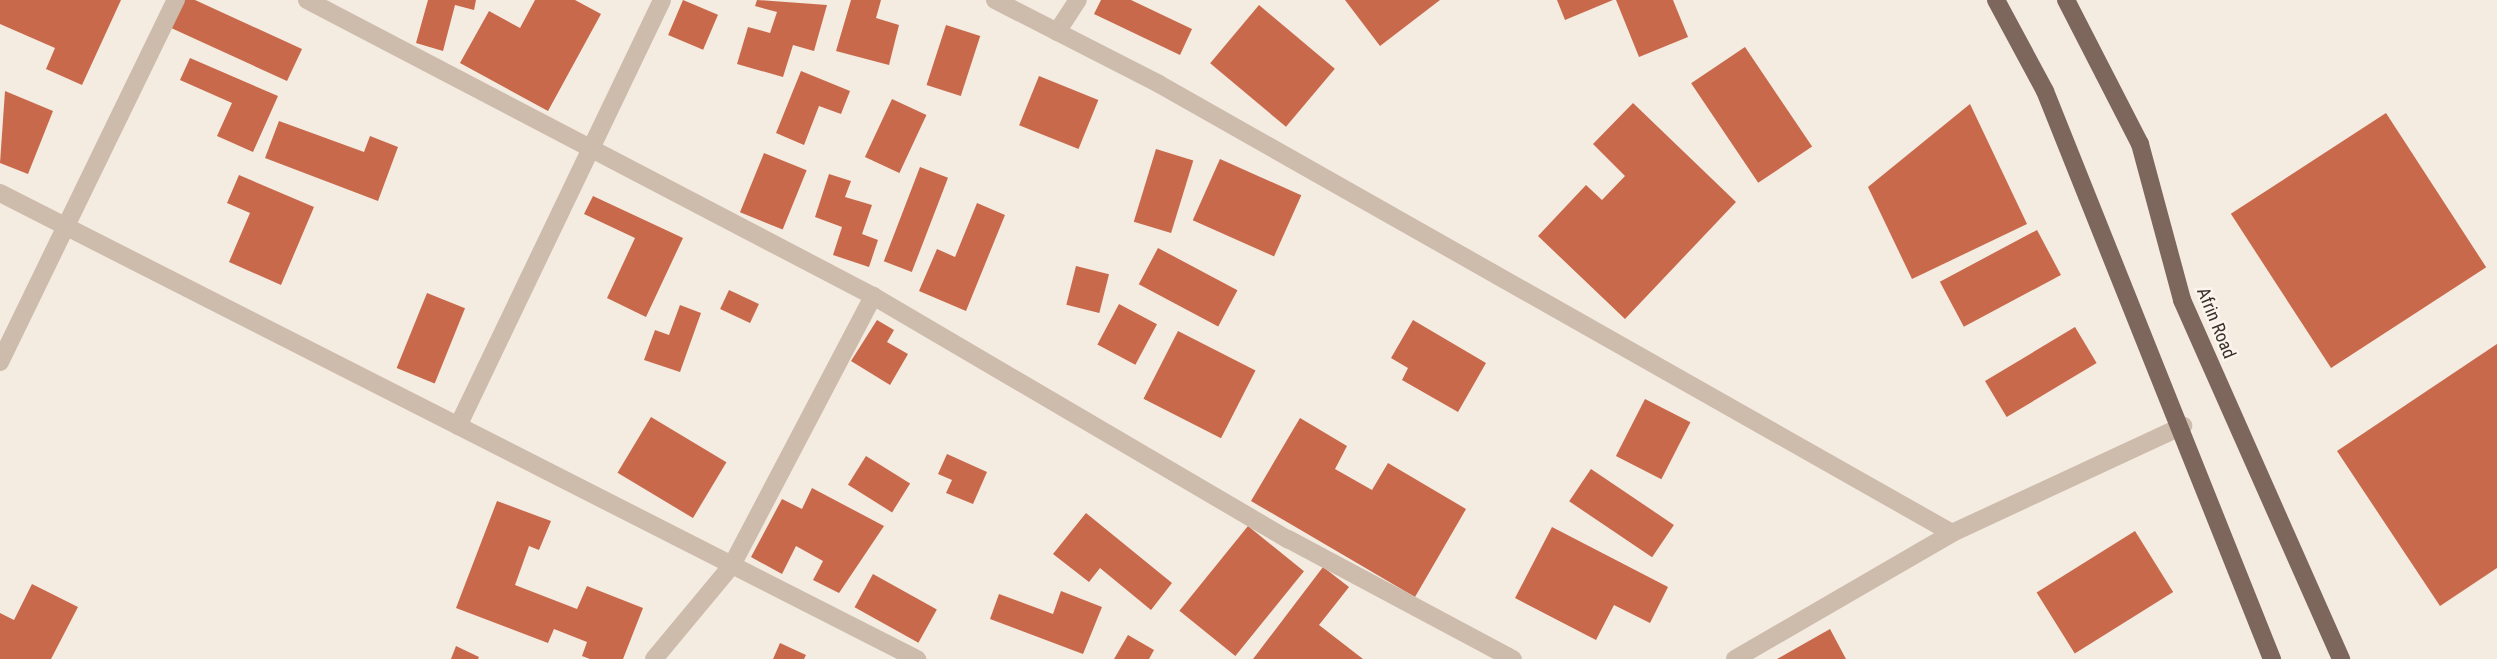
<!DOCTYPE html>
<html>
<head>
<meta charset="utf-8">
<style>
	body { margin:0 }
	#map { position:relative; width:2497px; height:659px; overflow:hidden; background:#f4ebe1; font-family:"Roboto Condensed",sans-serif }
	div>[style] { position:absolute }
	.building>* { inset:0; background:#c8694b; transform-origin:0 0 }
	.minor>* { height:18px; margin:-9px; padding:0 9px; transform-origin:9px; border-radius:9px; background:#cdbbac }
	.major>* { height:18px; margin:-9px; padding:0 9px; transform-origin:9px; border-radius:9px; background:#7d675c }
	span { translate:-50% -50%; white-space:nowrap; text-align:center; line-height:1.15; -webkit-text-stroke:5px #fbf5ee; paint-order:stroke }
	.street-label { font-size:18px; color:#3b302b }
</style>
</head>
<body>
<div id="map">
	<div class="building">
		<i style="clip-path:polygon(0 0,121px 0,82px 85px,46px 69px,55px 48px,0 24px)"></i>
		<i style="clip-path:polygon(181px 0,195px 0,302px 49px,287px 81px,169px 27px)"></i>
		<i style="clip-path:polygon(428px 0,476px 0,474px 10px,455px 5px,443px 51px,416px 43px)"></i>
		<i style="clip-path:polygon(535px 0,575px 0,601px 14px,548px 111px,460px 63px,489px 11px,520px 28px)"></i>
		<i style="left:683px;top:0;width:38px;height:38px;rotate:23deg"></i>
		<i style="clip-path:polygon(757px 0,827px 5px,814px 51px,793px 45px,783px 77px,737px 64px,748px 27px,770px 33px,777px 12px,755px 6px)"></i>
		<i style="clip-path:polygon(851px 0,881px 0,876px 18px,899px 25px,889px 65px,836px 51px)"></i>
		<i style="clip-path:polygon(1101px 0,1131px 0,1192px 29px,1180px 55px,1094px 14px)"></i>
		<i style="clip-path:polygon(1345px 0,1440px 0,1380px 46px)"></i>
		<i style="clip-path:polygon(1557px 0,1613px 0,1565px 20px)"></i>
		<i style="clip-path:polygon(1616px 0,1673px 0,1688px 37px,1639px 57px)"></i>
		<i style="left:1259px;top:5px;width:99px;height:76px;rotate:40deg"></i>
		<i style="left:946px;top:25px;width:36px;height:63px;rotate:18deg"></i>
		<i style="left:1745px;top:47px;width:120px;height:65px;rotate:56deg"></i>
		<i style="clip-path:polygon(190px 58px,278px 96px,253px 152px,217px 136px,232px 103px,180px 80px)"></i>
		<i style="clip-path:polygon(801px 71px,850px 91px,841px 114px,819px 106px,804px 145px,776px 133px)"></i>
		<i style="left:1039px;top:76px;width:64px;height:53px;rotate:22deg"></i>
		<i style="clip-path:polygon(5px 91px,53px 111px,28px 174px,0 163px)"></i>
		<i style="left:892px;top:99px;width:38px;height:64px;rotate:25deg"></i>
		<i style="clip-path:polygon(1633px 103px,1736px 202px,1625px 319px,1538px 236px,1586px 185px,1602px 200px,1625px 176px,1593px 144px)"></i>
		<i style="clip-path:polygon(1970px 104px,2027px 224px,1912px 279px,1868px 187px)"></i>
		<i style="left:2386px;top:113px;width:184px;height:185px;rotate:57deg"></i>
		<i style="clip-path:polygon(279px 121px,364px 152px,370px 136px,398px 147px,378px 201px,265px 158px)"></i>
		<i style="left:1156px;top:149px;width:39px;height:76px;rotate:17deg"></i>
		<i style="left:764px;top:153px;width:46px;height:64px;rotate:22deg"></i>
		<i style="left:1220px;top:159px;width:89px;height:67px;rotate:24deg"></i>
		<i style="left:920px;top:167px;width:30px;height:101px;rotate:21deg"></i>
		<i style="clip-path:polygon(829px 174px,851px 181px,845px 197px,872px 205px,862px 234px,878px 240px,869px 267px,833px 255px,842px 227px,815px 217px)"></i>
		<i style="clip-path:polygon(239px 175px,314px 207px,281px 285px,229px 262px,250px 213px,227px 203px)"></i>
		<i style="clip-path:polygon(593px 196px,683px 238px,646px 317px,607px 298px,635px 238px,584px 214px)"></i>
		<i style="clip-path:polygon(977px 203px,1005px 215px,966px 311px,919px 291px,937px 249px,955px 257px)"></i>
		<i style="left:2037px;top:230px;width:51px;height:110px;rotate:62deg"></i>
		<i style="left:1158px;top:248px;width:90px;height:41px;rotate:28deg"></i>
		<i style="left:1076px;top:266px;width:34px;height:40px;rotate:14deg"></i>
		<i style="left:729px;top:290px;width:33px;height:21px;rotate:25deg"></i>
		<i style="left:427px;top:293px;width:41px;height:81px;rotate:22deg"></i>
		<i style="left:1119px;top:304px;width:43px;height:46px;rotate:28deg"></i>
		<i style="clip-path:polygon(680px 305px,701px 313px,680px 372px,644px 360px,655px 330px,669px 335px)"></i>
		<i style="clip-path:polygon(877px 320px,894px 330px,887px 342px,908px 354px,890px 385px,851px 361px)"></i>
		<i style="clip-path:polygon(1413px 320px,1486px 363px,1458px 412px,1402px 380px,1408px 368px,1391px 358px)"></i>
		<i style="left:2075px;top:327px;width:42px;height:105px;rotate:59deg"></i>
		<i style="left:1178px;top:331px;width:87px;height:76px;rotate:27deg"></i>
		<i style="clip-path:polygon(2497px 344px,2497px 568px,2440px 606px,2337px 451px)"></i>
		<i style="left:1645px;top:399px;width:51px;height:64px;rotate:27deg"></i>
		<i style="left:651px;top:417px;width:88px;height:65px;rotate:31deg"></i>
		<i style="clip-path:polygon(1300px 418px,1347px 446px,1335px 469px,1372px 490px,1388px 463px,1466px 509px,1415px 597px,1251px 501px)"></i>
		<i style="clip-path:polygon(947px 454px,987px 472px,973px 504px,946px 493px,952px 480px,938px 474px)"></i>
		<i style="left:866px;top:456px;width:52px;height:34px;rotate:32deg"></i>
		<i style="left:1591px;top:469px;width:100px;height:39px;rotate:34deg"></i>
		<i style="clip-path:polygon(812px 488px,884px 526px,839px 593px,813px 580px,823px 561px,796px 546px,782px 574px,751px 557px,782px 499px,802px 509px)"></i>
		<i style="clip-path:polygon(497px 501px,551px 521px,539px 550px,529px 546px,515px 585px,577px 609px,587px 586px,643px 608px,623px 659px,590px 659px,582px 656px,587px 642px,554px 629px,548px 643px,456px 608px)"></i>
		<i style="clip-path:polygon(1086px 513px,1172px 583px,1151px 610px,1100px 568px,1089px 582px,1053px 554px)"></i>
		<i style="left:1248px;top:526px;width:72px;height:109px;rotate:39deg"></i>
		<i style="clip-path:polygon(1552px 527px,1668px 587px,1650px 623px,1614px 605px,1596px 640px,1515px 598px)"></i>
		<i style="left:2135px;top:531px;width:72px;height:116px;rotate:58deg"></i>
		<i style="clip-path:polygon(1323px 567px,1349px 587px,1319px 625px,1363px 659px,1253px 659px)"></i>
		<i style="left:873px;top:574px;width:73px;height:38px;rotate:29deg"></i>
		<i style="clip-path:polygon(32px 584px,78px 607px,51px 659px,0 659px,0 613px,14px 620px)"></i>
		<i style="clip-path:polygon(1061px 591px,1102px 607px,1083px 654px,990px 619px,999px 594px,1053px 614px)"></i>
		<i style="clip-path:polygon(1830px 629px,1846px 659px,1777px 659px)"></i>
		<i style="clip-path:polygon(1128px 635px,1154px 650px,1149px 659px,1114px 659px)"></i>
		<i style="clip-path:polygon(780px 643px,806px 655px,804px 659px,773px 659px)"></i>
		<i style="clip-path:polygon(456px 646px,479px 657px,478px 659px,451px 659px)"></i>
	</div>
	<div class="minor">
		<i style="left:307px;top:0;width:639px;rotate:27.61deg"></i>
		<i style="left:873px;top:296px;width:481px;rotate:30.4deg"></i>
		<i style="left:1288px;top:539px;width:255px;rotate:28.1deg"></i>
		<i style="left:995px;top:0;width:184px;rotate:27.1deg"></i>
		<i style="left:1159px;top:84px;width:911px;rotate:29.52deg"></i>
		<i style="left:1057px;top:32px;width:38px;rotate:-57deg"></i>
		<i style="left:0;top:193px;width:1029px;rotate:26.94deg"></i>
		<i style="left:0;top:362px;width:403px;rotate:-64.1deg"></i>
		<i style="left:458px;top:426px;width:472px;rotate:-64.4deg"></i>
		<i style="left:654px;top:659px;width:122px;rotate:-50.3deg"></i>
		<i style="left:732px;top:565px;width:304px;rotate:-62.3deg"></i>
		<i style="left:1735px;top:659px;width:251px;rotate:-30.1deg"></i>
		<i style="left:1952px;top:533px;width:255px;rotate:-24.9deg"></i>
	</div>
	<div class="major">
		<i style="left:1996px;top:0;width:103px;rotate:61.7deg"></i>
		<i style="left:2045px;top:91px;width:612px;rotate:68.22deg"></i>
		<i style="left:2066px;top:0;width:162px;rotate:62.8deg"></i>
		<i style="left:2140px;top:144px;width:162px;rotate:74.9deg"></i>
		<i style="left:2182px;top:300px;width:393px;rotate:66.1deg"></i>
	</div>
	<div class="street-label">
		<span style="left:2216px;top:323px;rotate:68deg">Afrin Road</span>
	</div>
</div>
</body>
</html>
